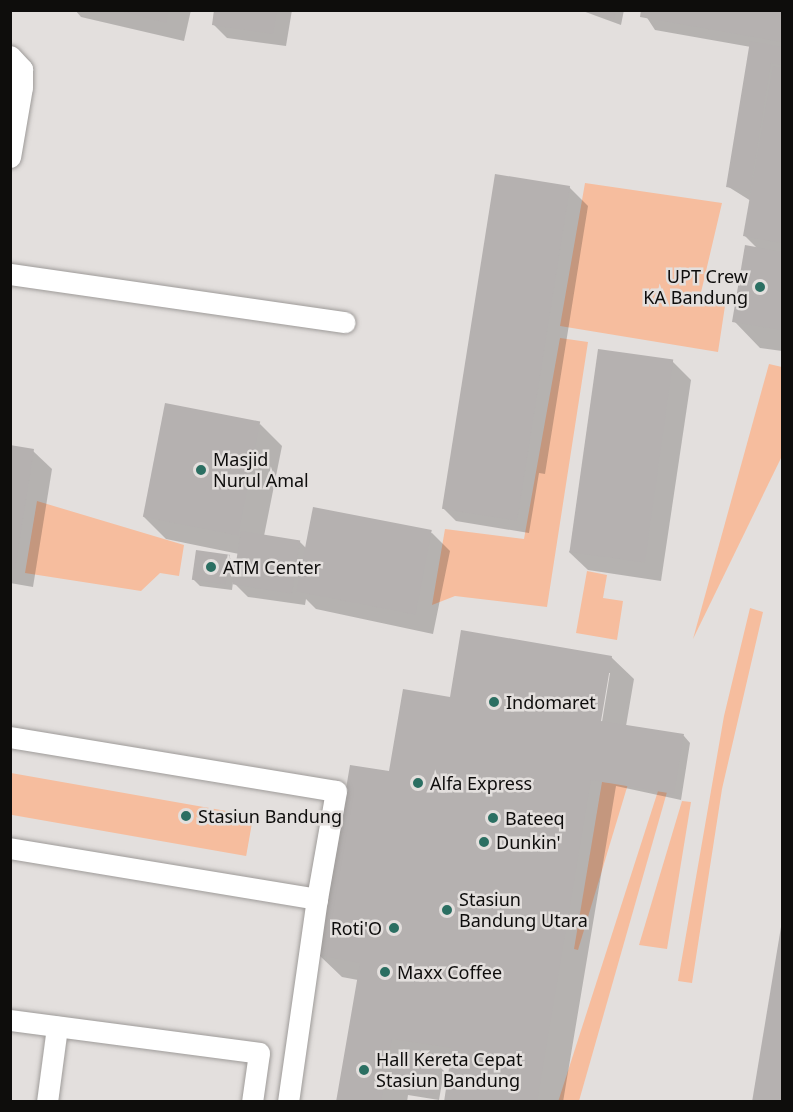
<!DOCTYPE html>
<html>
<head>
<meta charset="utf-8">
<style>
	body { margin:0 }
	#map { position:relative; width:793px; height:1112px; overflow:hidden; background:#e3dfdd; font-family:"Noto Sans",sans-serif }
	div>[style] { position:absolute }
	.green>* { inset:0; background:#f6bd9e; transform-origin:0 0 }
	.shadow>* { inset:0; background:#0003 }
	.building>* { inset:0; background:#b5b1b0; transform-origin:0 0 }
	.roads { filter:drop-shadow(0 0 2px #9e9b99) drop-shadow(0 0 2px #9e9b99) }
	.service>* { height:21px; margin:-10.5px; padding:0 10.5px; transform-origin:10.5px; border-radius:10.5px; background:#fff }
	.dots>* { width:16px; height:16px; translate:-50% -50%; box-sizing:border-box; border:3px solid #e3dfdd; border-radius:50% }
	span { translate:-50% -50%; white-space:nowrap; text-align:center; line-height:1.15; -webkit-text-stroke:5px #e3dfdd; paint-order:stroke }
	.poi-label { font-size:18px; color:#0e0d0c }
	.right { translate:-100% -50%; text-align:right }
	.left { translate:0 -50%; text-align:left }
	.frame { position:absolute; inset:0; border:12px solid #0e0d0c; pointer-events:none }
</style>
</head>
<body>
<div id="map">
	<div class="green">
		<i style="clip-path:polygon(585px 183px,722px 203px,699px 301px,725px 306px,718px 352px,560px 326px)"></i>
		<i style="clip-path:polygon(560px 338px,588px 342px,547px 607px,455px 596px,432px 605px,445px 529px,524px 539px)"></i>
		<i style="clip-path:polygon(769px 364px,782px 367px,782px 456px,693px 639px)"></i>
		<i style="clip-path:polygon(37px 501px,184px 545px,179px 576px,160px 573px,141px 591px,25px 573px)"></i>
		<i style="clip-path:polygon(587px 571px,607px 575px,603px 598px,623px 601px,617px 640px,576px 633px)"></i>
		<i style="clip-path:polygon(750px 608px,763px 612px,722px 789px,692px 983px,678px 981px,724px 716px)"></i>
		<i style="left:11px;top:773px;width:246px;height:41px;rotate:10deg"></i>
		<i style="clip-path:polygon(602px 782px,628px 784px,578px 950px,574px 949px)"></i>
		<i style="clip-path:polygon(658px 791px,667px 792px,579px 1101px,558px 1102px)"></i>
		<i style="clip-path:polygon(682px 801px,691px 802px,667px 949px,639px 945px)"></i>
	</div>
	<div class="shadow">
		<i style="clip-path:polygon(75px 10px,191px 10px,184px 41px,81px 17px)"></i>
		<i style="clip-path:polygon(215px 10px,292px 10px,286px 46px,227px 38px,213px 24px)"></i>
		<i style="clip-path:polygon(580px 10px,624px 10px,621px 25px)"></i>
		<i style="clip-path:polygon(642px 10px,782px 10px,782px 351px,760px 348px,734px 321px,758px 249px,745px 236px,751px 201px,727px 186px,751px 47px,655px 30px)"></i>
		<i style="clip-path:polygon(569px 187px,588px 206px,545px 474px,539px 473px,529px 533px,456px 521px,443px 508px)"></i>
		<i style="clip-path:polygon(672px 361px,691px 380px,661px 581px,588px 570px,569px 552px)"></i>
		<i style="clip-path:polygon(260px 424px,282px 446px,264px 536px,299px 541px,306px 548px,432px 533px,450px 551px,433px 634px,316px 609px,306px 599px,305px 605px,248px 597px,233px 582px,232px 590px,200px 586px,193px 579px,229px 557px,238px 566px,239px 554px,166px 539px,144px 517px)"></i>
		<i style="clip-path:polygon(10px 447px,33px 451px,52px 469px,33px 587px,10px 583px)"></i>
		<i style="clip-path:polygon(evenodd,611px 657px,634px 679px,626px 726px,684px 736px,690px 743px,681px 800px,616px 786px,563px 1102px,445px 1102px,451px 1066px,437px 1064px,444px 1071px,439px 1100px,408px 1095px,407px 1102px,338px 1102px,358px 980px,342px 977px,319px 955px,390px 773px,451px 699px,611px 657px,607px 673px,610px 673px,601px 728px,598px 728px,607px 673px)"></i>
		<i style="clip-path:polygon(782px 929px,782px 1102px,753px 1102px)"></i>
	</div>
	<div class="building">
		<i style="clip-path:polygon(117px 10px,169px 10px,166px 23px)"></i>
		<i style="clip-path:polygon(214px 10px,277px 10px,273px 34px,212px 25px)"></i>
		<i style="clip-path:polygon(581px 10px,616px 10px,614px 19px)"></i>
		<i style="clip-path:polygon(641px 10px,782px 10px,782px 42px,640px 17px)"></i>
		<i style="clip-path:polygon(750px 41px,782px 47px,782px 51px,780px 65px,771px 63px,750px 191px,726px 187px)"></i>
		<i style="clip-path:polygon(773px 66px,782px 68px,782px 243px,743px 236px)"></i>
		<i style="left:495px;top:174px;width:76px;height:339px;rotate:9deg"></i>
		<i style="clip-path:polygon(745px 245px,782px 252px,782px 330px,732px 322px)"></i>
		<i style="left:598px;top:349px;width:76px;height:205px;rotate:8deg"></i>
		<i style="left:165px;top:403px;width:97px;height:116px;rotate:11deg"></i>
		<i style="clip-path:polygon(10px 445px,34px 449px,15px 569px,10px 568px)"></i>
		<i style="left:313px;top:507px;width:121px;height:86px;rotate:11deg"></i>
		<i style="left:241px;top:531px;width:60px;height:54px;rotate:9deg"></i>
		<i style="left:196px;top:550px;width:34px;height:30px;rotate:8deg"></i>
		<i style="clip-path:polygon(461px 630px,612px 656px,601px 721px,684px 734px,674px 794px,591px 780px,537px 1102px,444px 1102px,452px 1048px,392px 1039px,381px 1102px,336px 1102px,360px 963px,318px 955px,350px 765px,389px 771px,403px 689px,450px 697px)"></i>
		<i style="clip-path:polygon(781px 927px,782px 1102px,752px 1102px)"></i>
		<i style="left:395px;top:1056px;width:43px;height:32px;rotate:8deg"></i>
	</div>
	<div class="roads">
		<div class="service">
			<i style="left:10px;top:56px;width:18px;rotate:47deg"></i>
			<i style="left:22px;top:69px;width:18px;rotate:90deg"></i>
			<i style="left:22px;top:87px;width:71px;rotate:99.7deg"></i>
			<i style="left:10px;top:274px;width:338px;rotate:8.2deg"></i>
			<i style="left:10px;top:737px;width:330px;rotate:9.4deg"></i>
			<i style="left:336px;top:791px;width:110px;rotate:100deg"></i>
			<i style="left:317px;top:899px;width:311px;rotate:-170.6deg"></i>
			<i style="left:10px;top:1020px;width:251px;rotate:7.5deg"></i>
			<i style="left:259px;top:1053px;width:49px;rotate:98.1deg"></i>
			<i style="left:47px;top:1102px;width:76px;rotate:-82.4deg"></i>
			<i style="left:288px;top:1102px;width:205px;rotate:-81.9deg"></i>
		</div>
	</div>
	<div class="dots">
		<i style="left:760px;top:287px;background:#2b6f62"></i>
		<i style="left:201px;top:470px;background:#2b6f62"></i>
		<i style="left:211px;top:567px;background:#2b6f62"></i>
		<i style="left:494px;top:702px;background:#2b6f62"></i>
		<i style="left:418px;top:783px;background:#2b6f62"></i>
		<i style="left:186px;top:816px;background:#2b6f62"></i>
		<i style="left:493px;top:818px;background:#2b6f62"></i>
		<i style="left:484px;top:842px;background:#2b6f62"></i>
		<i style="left:447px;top:910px;background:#2b6f62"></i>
		<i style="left:394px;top:928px;background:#2b6f62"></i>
		<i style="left:385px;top:972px;background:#2b6f62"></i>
		<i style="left:364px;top:1070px;background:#2b6f62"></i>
	</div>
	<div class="poi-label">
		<span class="right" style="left:748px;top:287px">UPT Crew<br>KA Bandung</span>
		<span class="left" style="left:213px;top:470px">Masjid<br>Nurul Amal</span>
		<span class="left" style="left:223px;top:567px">ATM Center</span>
		<span class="left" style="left:506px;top:702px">Indomaret</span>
		<span class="left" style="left:430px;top:783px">Alfa Express</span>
		<span class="left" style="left:198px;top:816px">Stasiun Bandung</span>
		<span class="left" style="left:505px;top:818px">Bateeq</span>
		<span class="left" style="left:496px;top:842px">Dunkin'</span>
		<span class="left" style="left:459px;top:910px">Stasiun<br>Bandung Utara</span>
		<span class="right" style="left:382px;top:928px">Roti'O</span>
		<span class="left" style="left:397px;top:972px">Maxx Coffee</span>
		<span class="left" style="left:376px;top:1070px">Hall Kereta Cepat<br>Stasiun Bandung</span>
	</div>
	<div class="frame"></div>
</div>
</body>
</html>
